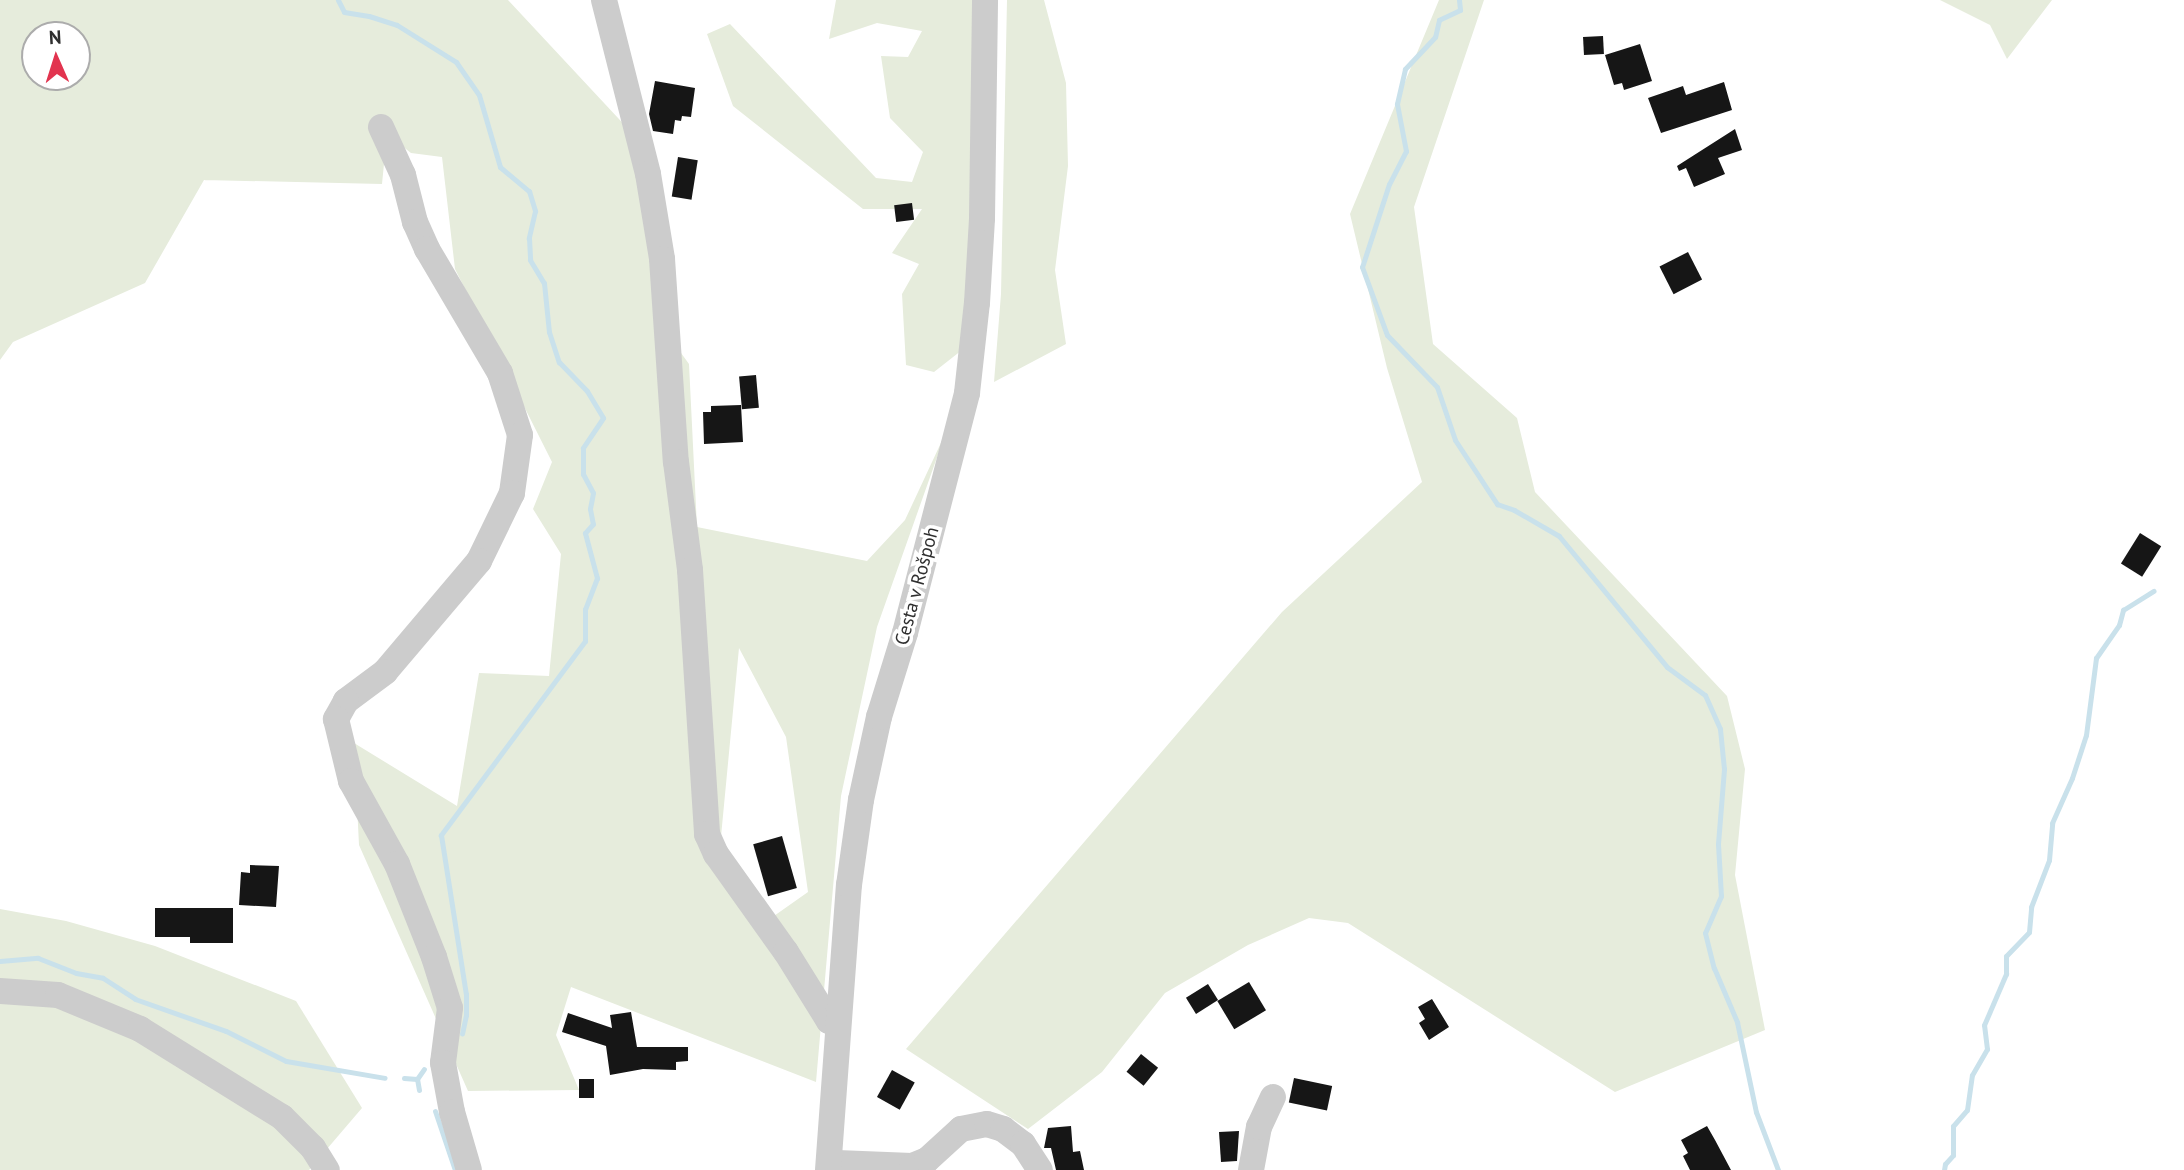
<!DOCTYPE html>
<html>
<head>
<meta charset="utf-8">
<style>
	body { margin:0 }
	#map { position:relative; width:2184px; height:1170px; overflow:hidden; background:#fff; font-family:"PT Sans",sans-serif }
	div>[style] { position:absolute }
	.green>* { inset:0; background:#e6ecdc }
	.stream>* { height:5px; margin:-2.5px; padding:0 2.5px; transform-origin:2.5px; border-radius:2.5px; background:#c9e1eb }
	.building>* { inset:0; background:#161616; transform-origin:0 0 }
	.minor>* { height:26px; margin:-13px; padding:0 13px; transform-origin:13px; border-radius:13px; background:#ccc }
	span { translate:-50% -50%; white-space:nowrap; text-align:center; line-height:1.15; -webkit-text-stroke:7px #fff; paint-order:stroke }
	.street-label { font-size:19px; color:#2f2f2f }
	.north { position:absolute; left:21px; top:21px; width:70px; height:70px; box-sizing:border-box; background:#fff; border:2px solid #acacac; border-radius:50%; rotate:357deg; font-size:19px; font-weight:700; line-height:28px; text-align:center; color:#2f2f2f }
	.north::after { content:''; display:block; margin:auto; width:24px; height:32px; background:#e2344f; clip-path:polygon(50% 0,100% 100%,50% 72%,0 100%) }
</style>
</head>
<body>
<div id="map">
	<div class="green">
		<i style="clip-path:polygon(evenodd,0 0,508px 0,632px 133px,646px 225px,655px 317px,689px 364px,697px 527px,867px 561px,905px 520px,946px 432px,877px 627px,841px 796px,816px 1082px,571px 987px,556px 1035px,579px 1090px,468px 1091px,359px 845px,354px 743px,457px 806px,479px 673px,549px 676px,561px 554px,533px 509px,552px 462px,455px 269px,442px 157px,411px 153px,387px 134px,382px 184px,204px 180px,145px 283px,13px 342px,0 360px,0 0,35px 35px,77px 35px,77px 77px,35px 77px,35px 35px,0 0,739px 648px,786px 737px,808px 892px,764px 923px,718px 868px,739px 648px)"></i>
		<i style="clip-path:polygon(836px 0,975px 0,976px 131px,962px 350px,934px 372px,906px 365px,902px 294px,919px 264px,892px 253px,922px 209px,863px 209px,733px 106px,707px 34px,730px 24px,876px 178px,912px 182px,923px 152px,890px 118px,881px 56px,908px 57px,922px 31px,877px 23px,829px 39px)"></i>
		<i style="clip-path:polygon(1007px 0,1044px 0,1066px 83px,1068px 166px,1055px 270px,1066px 344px,994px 382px,1001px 294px)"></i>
		<i style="clip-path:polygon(1439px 0,1484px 0,1414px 207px,1433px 344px,1517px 418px,1535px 492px,1727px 696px,1745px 769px,1735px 875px,1765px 1030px,1615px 1092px,1348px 923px,1309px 918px,1248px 945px,1165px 993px,1102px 1072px,1028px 1129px,906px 1049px,1282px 612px,1422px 482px,1387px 368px,1350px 214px)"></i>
		<i style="clip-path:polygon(1940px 0,2052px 0,2007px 59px,1990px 25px)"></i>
		<i style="clip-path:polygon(0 909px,66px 921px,155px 946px,296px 1001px,362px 1108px,309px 1170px,0 1170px)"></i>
	</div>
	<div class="stream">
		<i style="left:338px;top:0;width:13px;rotate:63deg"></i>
		<i style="left:344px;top:12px;width:25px;rotate:9deg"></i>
		<i style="left:369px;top:16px;width:29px;rotate:18deg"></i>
		<i style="left:397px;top:25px;width:70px;rotate:32.1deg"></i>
		<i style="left:456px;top:62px;width:40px;rotate:55.1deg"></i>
		<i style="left:479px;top:95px;width:75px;rotate:73.7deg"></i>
		<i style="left:500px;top:167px;width:38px;rotate:40deg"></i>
		<i style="left:529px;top:191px;width:21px;rotate:73deg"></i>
		<i style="left:535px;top:211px;width:28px;rotate:103deg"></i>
		<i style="left:529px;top:238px;width:22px;rotate:87deg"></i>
		<i style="left:530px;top:260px;width:27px;rotate:59deg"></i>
		<i style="left:544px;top:283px;width:49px;rotate:84.2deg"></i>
		<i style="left:549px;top:332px;width:32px;rotate:72deg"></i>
		<i style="left:559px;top:362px;width:40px;rotate:46deg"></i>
		<i style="left:587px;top:391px;width:31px;rotate:59deg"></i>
		<i style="left:603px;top:418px;width:36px;rotate:124deg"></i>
		<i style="left:583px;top:448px;width:26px;rotate:90deg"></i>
		<i style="left:583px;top:474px;width:21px;rotate:62deg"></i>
		<i style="left:593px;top:493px;width:16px;rotate:101deg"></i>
		<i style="left:590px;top:509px;width:15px;rotate:79deg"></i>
		<i style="left:593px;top:524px;width:12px;rotate:132deg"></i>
		<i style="left:585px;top:533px;width:47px;rotate:75.1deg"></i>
		<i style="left:597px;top:578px;width:33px;rotate:111deg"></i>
		<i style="left:585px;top:609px;width:32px;rotate:90deg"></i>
		<i style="left:585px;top:641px;width:242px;rotate:126.6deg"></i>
		<i style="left:441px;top:835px;width:161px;rotate:81.1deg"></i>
		<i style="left:466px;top:994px;width:21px;rotate:90deg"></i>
		<i style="left:466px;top:1015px;width:19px;rotate:102deg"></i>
		<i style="left:1459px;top:0;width:10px;rotate:84deg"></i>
		<i style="left:1460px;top:10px;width:23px;rotate:155deg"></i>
		<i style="left:1439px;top:20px;width:17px;rotate:103deg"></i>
		<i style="left:1435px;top:37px;width:44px;rotate:133.2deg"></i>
		<i style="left:1405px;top:69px;width:36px;rotate:103deg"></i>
		<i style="left:1397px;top:104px;width:48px;rotate:79.2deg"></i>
		<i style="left:1406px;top:151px;width:37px;rotate:117deg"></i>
		<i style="left:1389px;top:184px;width:87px;rotate:108deg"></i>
		<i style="left:1362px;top:267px;width:72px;rotate:69.8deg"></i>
		<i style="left:1387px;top:335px;width:72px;rotate:46.1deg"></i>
		<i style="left:1437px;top:387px;width:56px;rotate:71.2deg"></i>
		<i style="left:1455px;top:440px;width:77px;rotate:56.7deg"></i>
		<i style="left:1497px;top:504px;width:18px;rotate:19deg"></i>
		<i style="left:1514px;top:510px;width:52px;rotate:30deg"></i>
		<i style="left:1559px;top:536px;width:170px;rotate:50.5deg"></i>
		<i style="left:1667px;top:667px;width:47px;rotate:36.4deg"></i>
		<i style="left:1705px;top:695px;width:37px;rotate:66deg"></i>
		<i style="left:1720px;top:729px;width:40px;rotate:84.3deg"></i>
		<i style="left:1724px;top:769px;width:75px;rotate:94.6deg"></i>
		<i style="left:1718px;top:844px;width:52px;rotate:86.7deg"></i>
		<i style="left:1721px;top:896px;width:40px;rotate:113.4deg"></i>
		<i style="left:1705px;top:933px;width:36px;rotate:76deg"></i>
		<i style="left:1714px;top:968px;width:59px;rotate:66.9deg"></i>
		<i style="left:1737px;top:1022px;width:92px;rotate:78.1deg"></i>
		<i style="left:1756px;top:1112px;width:62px;rotate:69.2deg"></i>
		<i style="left:0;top:961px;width:38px;rotate:-5deg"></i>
		<i style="left:38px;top:958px;width:41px;rotate:21.5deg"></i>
		<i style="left:76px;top:973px;width:27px;rotate:10deg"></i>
		<i style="left:103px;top:978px;width:38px;rotate:33deg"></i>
		<i style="left:135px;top:999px;width:96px;rotate:19.4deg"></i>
		<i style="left:226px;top:1031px;width:67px;rotate:26.6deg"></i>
		<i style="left:286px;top:1061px;width:100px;rotate:9.7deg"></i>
		<i style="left:404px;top:1078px;width:13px;rotate:4deg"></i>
		<i style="left:419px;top:1090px;width:11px;rotate:-100deg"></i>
		<i style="left:417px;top:1079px;width:12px;rotate:-55deg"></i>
		<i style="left:435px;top:1111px;width:62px;rotate:71.3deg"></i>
		<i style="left:1944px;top:1170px;width:6px;rotate:-81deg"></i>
		<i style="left:1945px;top:1164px;width:12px;rotate:-48deg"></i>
		<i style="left:1953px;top:1155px;width:29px;rotate:-90deg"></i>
		<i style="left:1953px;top:1126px;width:21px;rotate:-49deg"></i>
		<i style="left:1967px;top:1110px;width:35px;rotate:-82deg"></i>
		<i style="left:1972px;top:1075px;width:30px;rotate:-60deg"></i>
		<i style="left:1987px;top:1049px;width:24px;rotate:-97deg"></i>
		<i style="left:1984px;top:1025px;width:56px;rotate:-66.7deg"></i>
		<i style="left:2006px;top:974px;width:18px;rotate:-90deg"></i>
		<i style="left:2006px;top:956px;width:33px;rotate:-46deg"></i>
		<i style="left:2029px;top:932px;width:25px;rotate:-85deg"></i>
		<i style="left:2031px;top:907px;width:50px;rotate:-69deg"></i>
		<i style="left:2049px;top:860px;width:37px;rotate:-85deg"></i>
		<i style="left:2052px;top:823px;width:49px;rotate:-66deg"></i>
		<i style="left:2072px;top:778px;width:45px;rotate:-72deg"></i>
		<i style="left:2086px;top:735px;width:78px;rotate:-82.6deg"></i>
		<i style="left:2096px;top:658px;width:40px;rotate:-55.1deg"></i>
		<i style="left:2119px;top:625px;width:16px;rotate:-75deg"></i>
		<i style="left:2123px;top:610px;width:36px;rotate:-32deg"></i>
	</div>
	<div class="building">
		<i style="left:1603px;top:36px;width:18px;height:20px;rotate:87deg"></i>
		<i style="clip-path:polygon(1640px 44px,1652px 81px,1624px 90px,1622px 83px,1614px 85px,1605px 55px)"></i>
		<i style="clip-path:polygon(655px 81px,695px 88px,691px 117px,682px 116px,681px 121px,675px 120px,673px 134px,653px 131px,649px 114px)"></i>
		<i style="clip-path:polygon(1724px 82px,1732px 110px,1661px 133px,1648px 98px,1683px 86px,1686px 95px)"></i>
		<i style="clip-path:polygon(1735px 129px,1742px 150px,1718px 158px,1725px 174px,1694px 187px,1686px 168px,1679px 171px,1677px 166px)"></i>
		<i style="left:678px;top:157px;width:20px;height:40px;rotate:9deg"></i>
		<i style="left:912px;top:203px;width:17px;height:18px;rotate:83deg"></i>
		<i style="left:1688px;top:252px;width:31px;height:32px;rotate:63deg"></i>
		<i style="left:756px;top:375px;width:33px;height:17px;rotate:85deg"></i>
		<i style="clip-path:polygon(741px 405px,743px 442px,704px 444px,703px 412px,711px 412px,711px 406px)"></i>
		<i style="left:2140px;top:533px;width:25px;height:36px;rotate:32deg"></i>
		<i style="left:782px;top:836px;width:54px;height:30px;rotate:74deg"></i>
		<i style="clip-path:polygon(250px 865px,279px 866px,276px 907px,239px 905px,241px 872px,250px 873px)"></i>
		<i style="clip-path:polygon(155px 908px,233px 908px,233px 943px,190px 943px,190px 937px,155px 937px)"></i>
		<i style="left:1249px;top:982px;width:33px;height:37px;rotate:59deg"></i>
		<i style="left:1208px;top:984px;width:19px;height:26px;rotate:58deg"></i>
		<i style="clip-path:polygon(1432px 999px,1449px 1027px,1429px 1040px,1419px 1023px,1425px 1019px,1418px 1007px)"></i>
		<i style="clip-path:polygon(631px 1012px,637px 1047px,688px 1047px,688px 1061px,676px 1062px,676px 1070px,643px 1069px,610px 1075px,606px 1046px,562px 1032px,568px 1013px,612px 1028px,610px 1015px)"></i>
		<i style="left:1141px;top:1054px;width:22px;height:23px;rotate:39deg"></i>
		<i style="left:892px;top:1070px;width:26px;height:31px;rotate:29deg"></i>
		<i style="left:1294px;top:1078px;width:39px;height:25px;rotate:12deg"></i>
		<i style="left:579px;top:1079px;width:15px;height:19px"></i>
		<i style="clip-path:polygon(1071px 1126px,1073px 1152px,1080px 1151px,1084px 1170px,1056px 1170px,1051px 1148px,1044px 1148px,1048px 1128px)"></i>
		<i style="clip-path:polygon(1707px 1126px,1715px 1140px,1731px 1170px,1690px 1170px,1683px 1156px,1688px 1153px,1681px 1140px)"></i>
		<i style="clip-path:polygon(1239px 1131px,1237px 1161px,1221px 1162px,1219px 1132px)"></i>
	</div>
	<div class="minor">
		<i style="left:604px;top:0;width:179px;rotate:75.8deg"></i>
		<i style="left:648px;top:174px;width:86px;rotate:80.6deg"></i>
		<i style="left:662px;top:259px;width:203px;rotate:86.1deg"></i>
		<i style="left:676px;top:462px;width:109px;rotate:82.6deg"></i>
		<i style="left:690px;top:570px;width:265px;rotate:86.3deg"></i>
		<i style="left:707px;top:834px;width:22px;rotate:66deg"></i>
		<i style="left:716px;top:854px;width:120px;rotate:54.5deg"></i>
		<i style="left:786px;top:952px;width:81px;rotate:58.1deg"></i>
		<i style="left:829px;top:1021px;width:9px;rotate:21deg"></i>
		<i style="left:381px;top:127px;width:53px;rotate:65.4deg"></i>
		<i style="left:403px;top:175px;width:49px;rotate:75.7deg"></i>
		<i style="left:415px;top:222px;width:30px;rotate:66deg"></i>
		<i style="left:427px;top:249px;width:144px;rotate:59.5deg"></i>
		<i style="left:500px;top:373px;width:65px;rotate:72.1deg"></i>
		<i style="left:520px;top:435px;width:59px;rotate:97.9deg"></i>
		<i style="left:512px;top:493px;width:76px;rotate:115.9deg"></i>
		<i style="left:479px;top:561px;width:145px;rotate:130.3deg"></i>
		<i style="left:385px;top:672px;width:49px;rotate:143.4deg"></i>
		<i style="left:346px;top:701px;width:21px;rotate:119deg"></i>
		<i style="left:336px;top:719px;width:64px;rotate:76.4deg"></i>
		<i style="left:351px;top:781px;width:95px;rotate:61deg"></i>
		<i style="left:397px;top:864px;width:100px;rotate:68.3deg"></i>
		<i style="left:434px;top:957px;width:53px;rotate:72.6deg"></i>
		<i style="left:450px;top:1008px;width:55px;rotate:97.3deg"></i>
		<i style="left:443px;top:1063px;width:50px;rotate:79.6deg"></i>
		<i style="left:452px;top:1112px;width:60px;rotate:73.7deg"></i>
		<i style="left:0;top:991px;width:58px;rotate:3.9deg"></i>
		<i style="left:58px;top:995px;width:89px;rotate:22.5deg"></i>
		<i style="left:140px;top:1029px;width:167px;rotate:31.8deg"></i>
		<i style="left:282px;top:1117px;width:44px;rotate:45deg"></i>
		<i style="left:313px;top:1148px;width:26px;rotate:58deg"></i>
		<i style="left:837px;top:1163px;width:75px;rotate:2.3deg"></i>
		<i style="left:912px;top:1166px;width:16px;rotate:-22deg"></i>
		<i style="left:927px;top:1160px;width:46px;rotate:-42.4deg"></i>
		<i style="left:961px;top:1129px;width:26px;rotate:-11deg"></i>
		<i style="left:987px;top:1124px;width:17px;rotate:17deg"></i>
		<i style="left:1003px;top:1129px;width:25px;rotate:37deg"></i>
		<i style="left:1023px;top:1144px;width:31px;rotate:57deg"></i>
		<i style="left:828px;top:1170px;width:286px;rotate:-85.8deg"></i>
		<i style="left:849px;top:885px;width:86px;rotate:-82deg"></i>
		<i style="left:861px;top:800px;width:85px;rotate:-77.8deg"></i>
		<i style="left:879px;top:717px;width:88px;rotate:-72.8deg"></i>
		<i style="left:905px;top:633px;width:248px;rotate:-75.5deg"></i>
		<i style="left:967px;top:393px;width:91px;rotate:-83.7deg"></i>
		<i style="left:977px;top:303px;width:85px;rotate:-86.6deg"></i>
		<i style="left:982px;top:218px;width:218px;rotate:-89.2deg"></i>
		<i style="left:1251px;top:1170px;width:44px;rotate:-79.5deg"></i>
		<i style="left:1259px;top:1127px;width:33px;rotate:-65deg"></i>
	</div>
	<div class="street-label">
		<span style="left:917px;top:586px;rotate:-75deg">Cesta v Rošpoh</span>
	</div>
	<div class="north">N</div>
</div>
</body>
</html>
